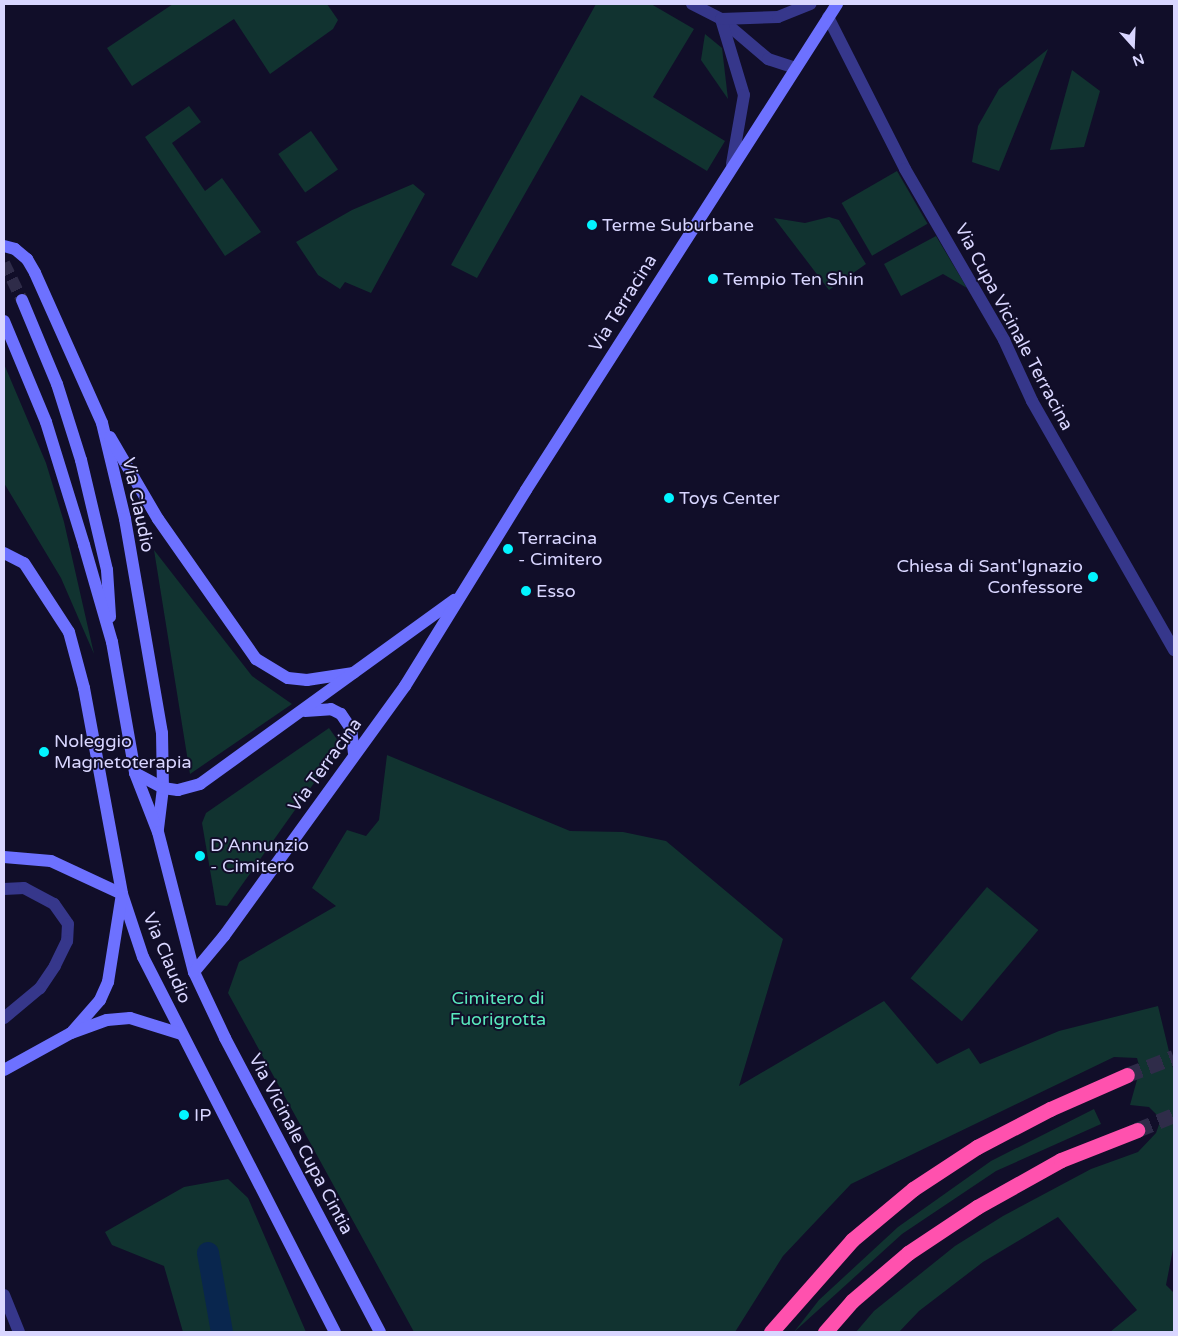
<!DOCTYPE html>
<html>
<head>
<meta charset="utf-8">
<style>
	body { margin:0 }
	#map { position:relative; width:1178px; height:1336px; overflow:hidden; background:#110e29; font-family:"Varela Round",sans-serif }
	div>[style] { position:absolute }
	.green>* { inset:0; background:#113330; transform-origin:0 0 }
	.canal>* { height:22px; margin:-11px; padding:0 11px; transform-origin:11px; border-radius:11px; background:#09264e }
	.secondary-tunnel>* { height:12px; margin-top:-6px; transform-origin:0; background:repeating-linear-gradient(90deg,#2f2c49 0 12px,transparent 0 18px) }
	.highway-tunnel>* { height:15px; margin-top:-7.5px; transform-origin:0; background:repeating-linear-gradient(90deg,#2f2c49 0 15px,transparent 0 23px) }
	.street>* { height:12px; margin:-6px; padding:0 6px; transform-origin:6px; border-radius:6px; background:#36378b }
	.secondary>* { height:12px; margin:-6px; padding:0 6px; transform-origin:6px; border-radius:6px; background:#6d71ff }
	.highway>* { height:15px; margin:-7.5px; padding:0 7.5px; transform-origin:7.5px; border-radius:7.5px; background:#ff51ae }
	.dots>* { width:14px; height:14px; translate:-50% -50%; box-sizing:border-box; border:2px solid #110e29; border-radius:50% }
	span { translate:-50% -50%; white-space:nowrap; text-align:center; line-height:1.15; -webkit-text-stroke:4px #110e29; paint-order:stroke }
	.poi-label { font-size:18px; color:#d9d6ff }
	.left { translate:0 -50%; text-align:left }
	.right { translate:-100% -50%; text-align:right }
	.street-label { font-size:18px; color:#d9d6ff }
	.park-label { font-size:18px; color:#59e8bc }
	.frame { position:absolute; inset:0; border:5px solid #d9d6ff; pointer-events:none }
	.north { position:absolute; left:1108px; top:20px; width:50px; height:50px; -webkit-text-stroke:4px #110e29; paint-order:stroke; rotate:160deg; font-size:14px; font-weight:700; line-height:20px; text-align:center; color:#d9d6ff }
	.north::after { content:''; display:block; margin:auto; width:18px; height:22px; background:#d9d6ff; clip-path:polygon(50% 0,100% 100%,50% 72%,0 100%) }
</style>
</head>
<body>
<div id="map">
	<div class="green">
		<i style="clip-path:polygon(173px 4px,327px 4px,338px 20px,333px 29px,270px 74px,234px 19px,132px 86px,107px 48px)"></i>
		<i style="clip-path:polygon(596px 4px,651px 4px,694px 29px,653px 97px,725px 141px,707px 171px,581px 95px,477px 278px,451px 265px)"></i>
		<i style="clip-path:polygon(705px 34px,722px 48px,728px 99px,701px 60px)"></i>
		<i style="clip-path:polygon(1048px 49px,999px 171px,972px 162px,978px 126px,999px 89px)"></i>
		<i style="clip-path:polygon(1072px 70px,1100px 91px,1084px 147px,1050px 150px)"></i>
		<i style="clip-path:polygon(189px 106px,201px 122px,172px 143px,205px 191px,222px 178px,261px 232px,225px 256px,145px 137px)"></i>
		<i style="left:311px;top:131px;width:47px;height:40px;rotate:55deg"></i>
		<i style="left:897px;top:171px;width:61px;height:64px;rotate:60deg"></i>
		<i style="clip-path:polygon(413px 184px,425px 194px,371px 293px,345px 282px,340px 289px,318px 275px,296px 242px,352px 210px)"></i>
		<i style="clip-path:polygon(829px 217px,839px 220px,866px 264px,829px 290px,774px 218px,805px 223px)"></i>
		<i style="clip-path:polygon(936px 236px,967px 288px,943px 274px,901px 296px,884px 264px)"></i>
		<i style="clip-path:polygon(4px 364px,46px 463px,64px 522px,94px 654px,61px 578px,4px 483px)"></i>
		<i style="clip-path:polygon(154px 550px,252px 676px,292px 704px,190px 774px)"></i>
		<i style="clip-path:polygon(329px 728px,341px 745px,227px 906px,216px 905px,202px 823px,206px 813px)"></i>
		<i style="clip-path:polygon(387px 755px,570px 831px,623px 832px,666px 841px,783px 939px,739px 1086px,884px 1001px,937px 1064px,969px 1048px,980px 1064px,1059px 1031px,1158px 1006px,1174px 1072px,1174px 1244px,1166px 1285px,1174px 1293px,1174px 1332px,1110px 1332px,1137px 1310px,1058px 1217px,983px 1262px,919px 1311px,899px 1332px,856px 1332px,874px 1311px,955px 1246px,1003px 1216px,1091px 1169px,1138px 1152px,1156px 1133px,1161px 1119px,1149px 1107px,1130px 1105px,1140px 1069px,1137px 1058px,1114px 1057px,851px 1184px,783px 1256px,735px 1332px,414px 1332px,228px 993px,239px 962px,336px 906px,312px 888px,347px 830px,366px 836px,379px 820px)"></i>
		<i style="left:987px;top:887px;width:67px;height:119px;rotate:40deg"></i>
		<i style="clip-path:polygon(1094px 1109px,1101px 1124px,996px 1171px,902px 1234px,794px 1332px,819px 1300px,898px 1227px,991px 1161px)"></i>
		<i style="clip-path:polygon(228px 1179px,248px 1198px,306px 1332px,183px 1332px,164px 1266px,112px 1245px,105px 1232px,184px 1187px)"></i>
	</div>
	<div class="canal">
		<i style="left:208px;top:1253px;width:80px;rotate:80deg"></i>
	</div>
	<div class="secondary-tunnel">
		<i style="left:4px;top:263px;width:41px;rotate:64.1deg"></i>
	</div>
	<div class="highway-tunnel">
		<i style="left:1127px;top:1075px;width:50px;rotate:-21deg"></i>
		<i style="left:1137px;top:1130px;width:40px;rotate:-22deg"></i>
	</div>
	<div class="street">
		<i style="left:692px;top:4px;width:33px;rotate:27deg"></i>
		<i style="left:721px;top:19px;width:62px;rotate:40.4deg"></i>
		<i style="left:768px;top:59px;width:29px;rotate:18deg"></i>
		<i style="left:828px;top:17px;width:170px;rotate:63.1deg"></i>
		<i style="left:905px;top:169px;width:198px;rotate:59.9deg"></i>
		<i style="left:1004px;top:340px;width:67px;rotate:65.3deg"></i>
		<i style="left:1032px;top:401px;width:287px;rotate:60.3deg"></i>
		<i style="left:721px;top:19px;width:79px;rotate:73.2deg"></i>
		<i style="left:744px;top:95px;width:70px;rotate:99.9deg"></i>
		<i style="left:721px;top:19px;width:57px;rotate:-2deg"></i>
		<i style="left:778px;top:17px;width:35px;rotate:-22deg"></i>
		<i style="left:4px;top:889px;width:20px;rotate:-3deg"></i>
		<i style="left:24px;top:888px;width:34px;rotate:28deg"></i>
		<i style="left:54px;top:904px;width:24px;rotate:55deg"></i>
		<i style="left:68px;top:924px;width:17px;rotate:93deg"></i>
		<i style="left:67px;top:941px;width:28px;rotate:116deg"></i>
		<i style="left:55px;top:966px;width:27px;rotate:124deg"></i>
		<i style="left:40px;top:988px;width:47px;rotate:140.2deg"></i>
		<i style="left:4px;top:1295px;width:40px;rotate:68deg"></i>
	</div>
	<div class="secondary">
		<i style="left:4px;top:246px;width:11px;rotate:15deg"></i>
		<i style="left:15px;top:249px;width:16px;rotate:40deg"></i>
		<i style="left:27px;top:259px;width:16px;rotate:60deg"></i>
		<i style="left:35px;top:273px;width:164px;rotate:65.9deg"></i>
		<i style="left:102px;top:423px;width:99px;rotate:76.5deg"></i>
		<i style="left:125px;top:519px;width:217px;rotate:80.2deg"></i>
		<i style="left:162px;top:733px;width:55px;rotate:89deg"></i>
		<i style="left:163px;top:788px;width:41px;rotate:97deg"></i>
		<i style="left:22px;top:300px;width:91px;rotate:67.4deg"></i>
		<i style="left:57px;top:384px;width:80px;rotate:72.5deg"></i>
		<i style="left:81px;top:460px;width:113px;rotate:76.7deg"></i>
		<i style="left:107px;top:570px;width:47px;rotate:86.3deg"></i>
		<i style="left:4px;top:321px;width:109px;rotate:67.4deg"></i>
		<i style="left:46px;top:422px;width:129px;rotate:72.8deg"></i>
		<i style="left:84px;top:545px;width:101px;rotate:73.9deg"></i>
		<i style="left:112px;top:642px;width:133px;rotate:80deg"></i>
		<i style="left:135px;top:773px;width:63px;rotate:68.7deg"></i>
		<i style="left:158px;top:832px;width:145px;rotate:75.6deg"></i>
		<i style="left:194px;top:972px;width:73px;rotate:64.8deg"></i>
		<i style="left:225px;top:1038px;width:332px;rotate:62.2deg"></i>
		<i style="left:110px;top:437px;width:95px;rotate:59.7deg"></i>
		<i style="left:158px;top:519px;width:171px;rotate:55deg"></i>
		<i style="left:256px;top:659px;width:37px;rotate:31deg"></i>
		<i style="left:288px;top:678px;width:19px;rotate:6deg"></i>
		<i style="left:307px;top:680px;width:47px;rotate:-8.7deg"></i>
		<i style="left:4px;top:553px;width:22px;rotate:27deg"></i>
		<i style="left:24px;top:563px;width:82px;rotate:56.9deg"></i>
		<i style="left:69px;top:632px;width:58px;rotate:75deg"></i>
		<i style="left:84px;top:688px;width:209px;rotate:79.5deg"></i>
		<i style="left:122px;top:894px;width:66px;rotate:71.6deg"></i>
		<i style="left:143px;top:957px;width:421px;rotate:62.9deg"></i>
		<i style="left:305px;top:711px;width:26px;rotate:-4deg"></i>
		<i style="left:331px;top:709px;width:11px;rotate:27deg"></i>
		<i style="left:341px;top:714px;width:18px;rotate:56deg"></i>
		<i style="left:351px;top:729px;width:24px;rotate:83deg"></i>
		<i style="left:135px;top:773px;width:32px;rotate:28deg"></i>
		<i style="left:163px;top:788px;width:15px;rotate:8deg"></i>
		<i style="left:178px;top:790px;width:23px;rotate:-15deg"></i>
		<i style="left:200px;top:784px;width:314px;rotate:-35.9deg"></i>
		<i style="left:4px;top:857px;width:47px;rotate:4.9deg"></i>
		<i style="left:51px;top:861px;width:78px;rotate:24.9deg"></i>
		<i style="left:194px;top:972px;width:47px;rotate:-50.2deg"></i>
		<i style="left:224px;top:936px;width:309px;rotate:-54.1deg"></i>
		<i style="left:405px;top:686px;width:230px;rotate:-58.3deg"></i>
		<i style="left:526px;top:490px;width:577px;rotate:-57.38deg"></i>
		<i style="left:73px;top:1031px;width:41px;rotate:-48.9deg"></i>
		<i style="left:100px;top:1000px;width:20px;rotate:-66deg"></i>
		<i style="left:108px;top:982px;width:89px;rotate:-81deg"></i>
		<i style="left:4px;top:1070px;width:77px;rotate:-28.9deg"></i>
		<i style="left:71px;top:1033px;width:38px;rotate:-20deg"></i>
		<i style="left:107px;top:1020px;width:23px;rotate:-5deg"></i>
		<i style="left:130px;top:1018px;width:53px;rotate:17.4deg"></i>
	</div>
	<div class="highway">
		<i style="left:771px;top:1332px;width:123px;rotate:-48.6deg"></i>
		<i style="left:852px;top:1240px;width:80px;rotate:-39.9deg"></i>
		<i style="left:913px;top:1189px;width:77px;rotate:-33.3deg"></i>
		<i style="left:977px;top:1147px;width:82px;rotate:-27.5deg"></i>
		<i style="left:1050px;top:1109px;width:84px;rotate:-23.8deg"></i>
		<i style="left:825px;top:1332px;width:41px;rotate:-48.9deg"></i>
		<i style="left:852px;top:1301px;width:74px;rotate:-40.6deg"></i>
		<i style="left:908px;top:1253px;width:83px;rotate:-33.7deg"></i>
		<i style="left:977px;top:1207px;width:96px;rotate:-29.2deg"></i>
		<i style="left:1061px;top:1160px;width:82px;rotate:-21.5deg"></i>
	</div>
	<div class="dots">
		<i style="left:592px;top:225px;background:#02f4ff"></i>
		<i style="left:713px;top:279px;background:#02f4ff"></i>
		<i style="left:669px;top:498px;background:#02f4ff"></i>
		<i style="left:508px;top:549px;background:#02f4ff"></i>
		<i style="left:1093px;top:577px;background:#02f4ff"></i>
		<i style="left:526px;top:591px;background:#02f4ff"></i>
		<i style="left:44px;top:752px;background:#02f4ff"></i>
		<i style="left:200px;top:856px;background:#02f4ff"></i>
		<i style="left:184px;top:1115px;background:#02f4ff"></i>
	</div>
	<div class="poi-label">
		<span class="left" style="left:602px;top:225px">Terme Suburbane</span>
		<span class="left" style="left:723px;top:279px">Tempio Ten Shin</span>
		<span class="left" style="left:679px;top:498px">Toys Center</span>
		<span class="left" style="left:518px;top:549px">Terracina<br>- Cimitero</span>
		<span class="right" style="left:1083px;top:577px">Chiesa di Sant'Ignazio<br>Confessore</span>
		<span class="left" style="left:536px;top:591px">Esso</span>
		<span class="left" style="left:54px;top:752px">Noleggio<br>Magnetoterapia</span>
		<span class="left" style="left:210px;top:856px">D'Annunzio<br>- Cimitero</span>
		<span class="left" style="left:194px;top:1115px">IP</span>
	</div>
	<div class="street-label">
		<span style="left:623px;top:303px;rotate:-58deg">Via Terracina</span>
		<span style="left:1014px;top:327px;rotate:62deg">Via Cupa Vicinale Terracina</span>
		<span style="left:138px;top:505px;rotate:78deg">Via Claudio</span>
		<span style="left:325px;top:765px;rotate:-54deg">Via Terracina</span>
		<span style="left:167px;top:958px;rotate:67deg">Via Claudio</span>
		<span style="left:301px;top:1144px;rotate:62deg">Via Vicinale Cupa Cintia</span>
	</div>
	<div class="park-label">
		<span style="left:498px;top:1009px">Cimitero di<br>Fuorigrotta</span>
	</div>
	<div class="frame"></div>
	<div class="north">N</div>
</div>
</body>
</html>
